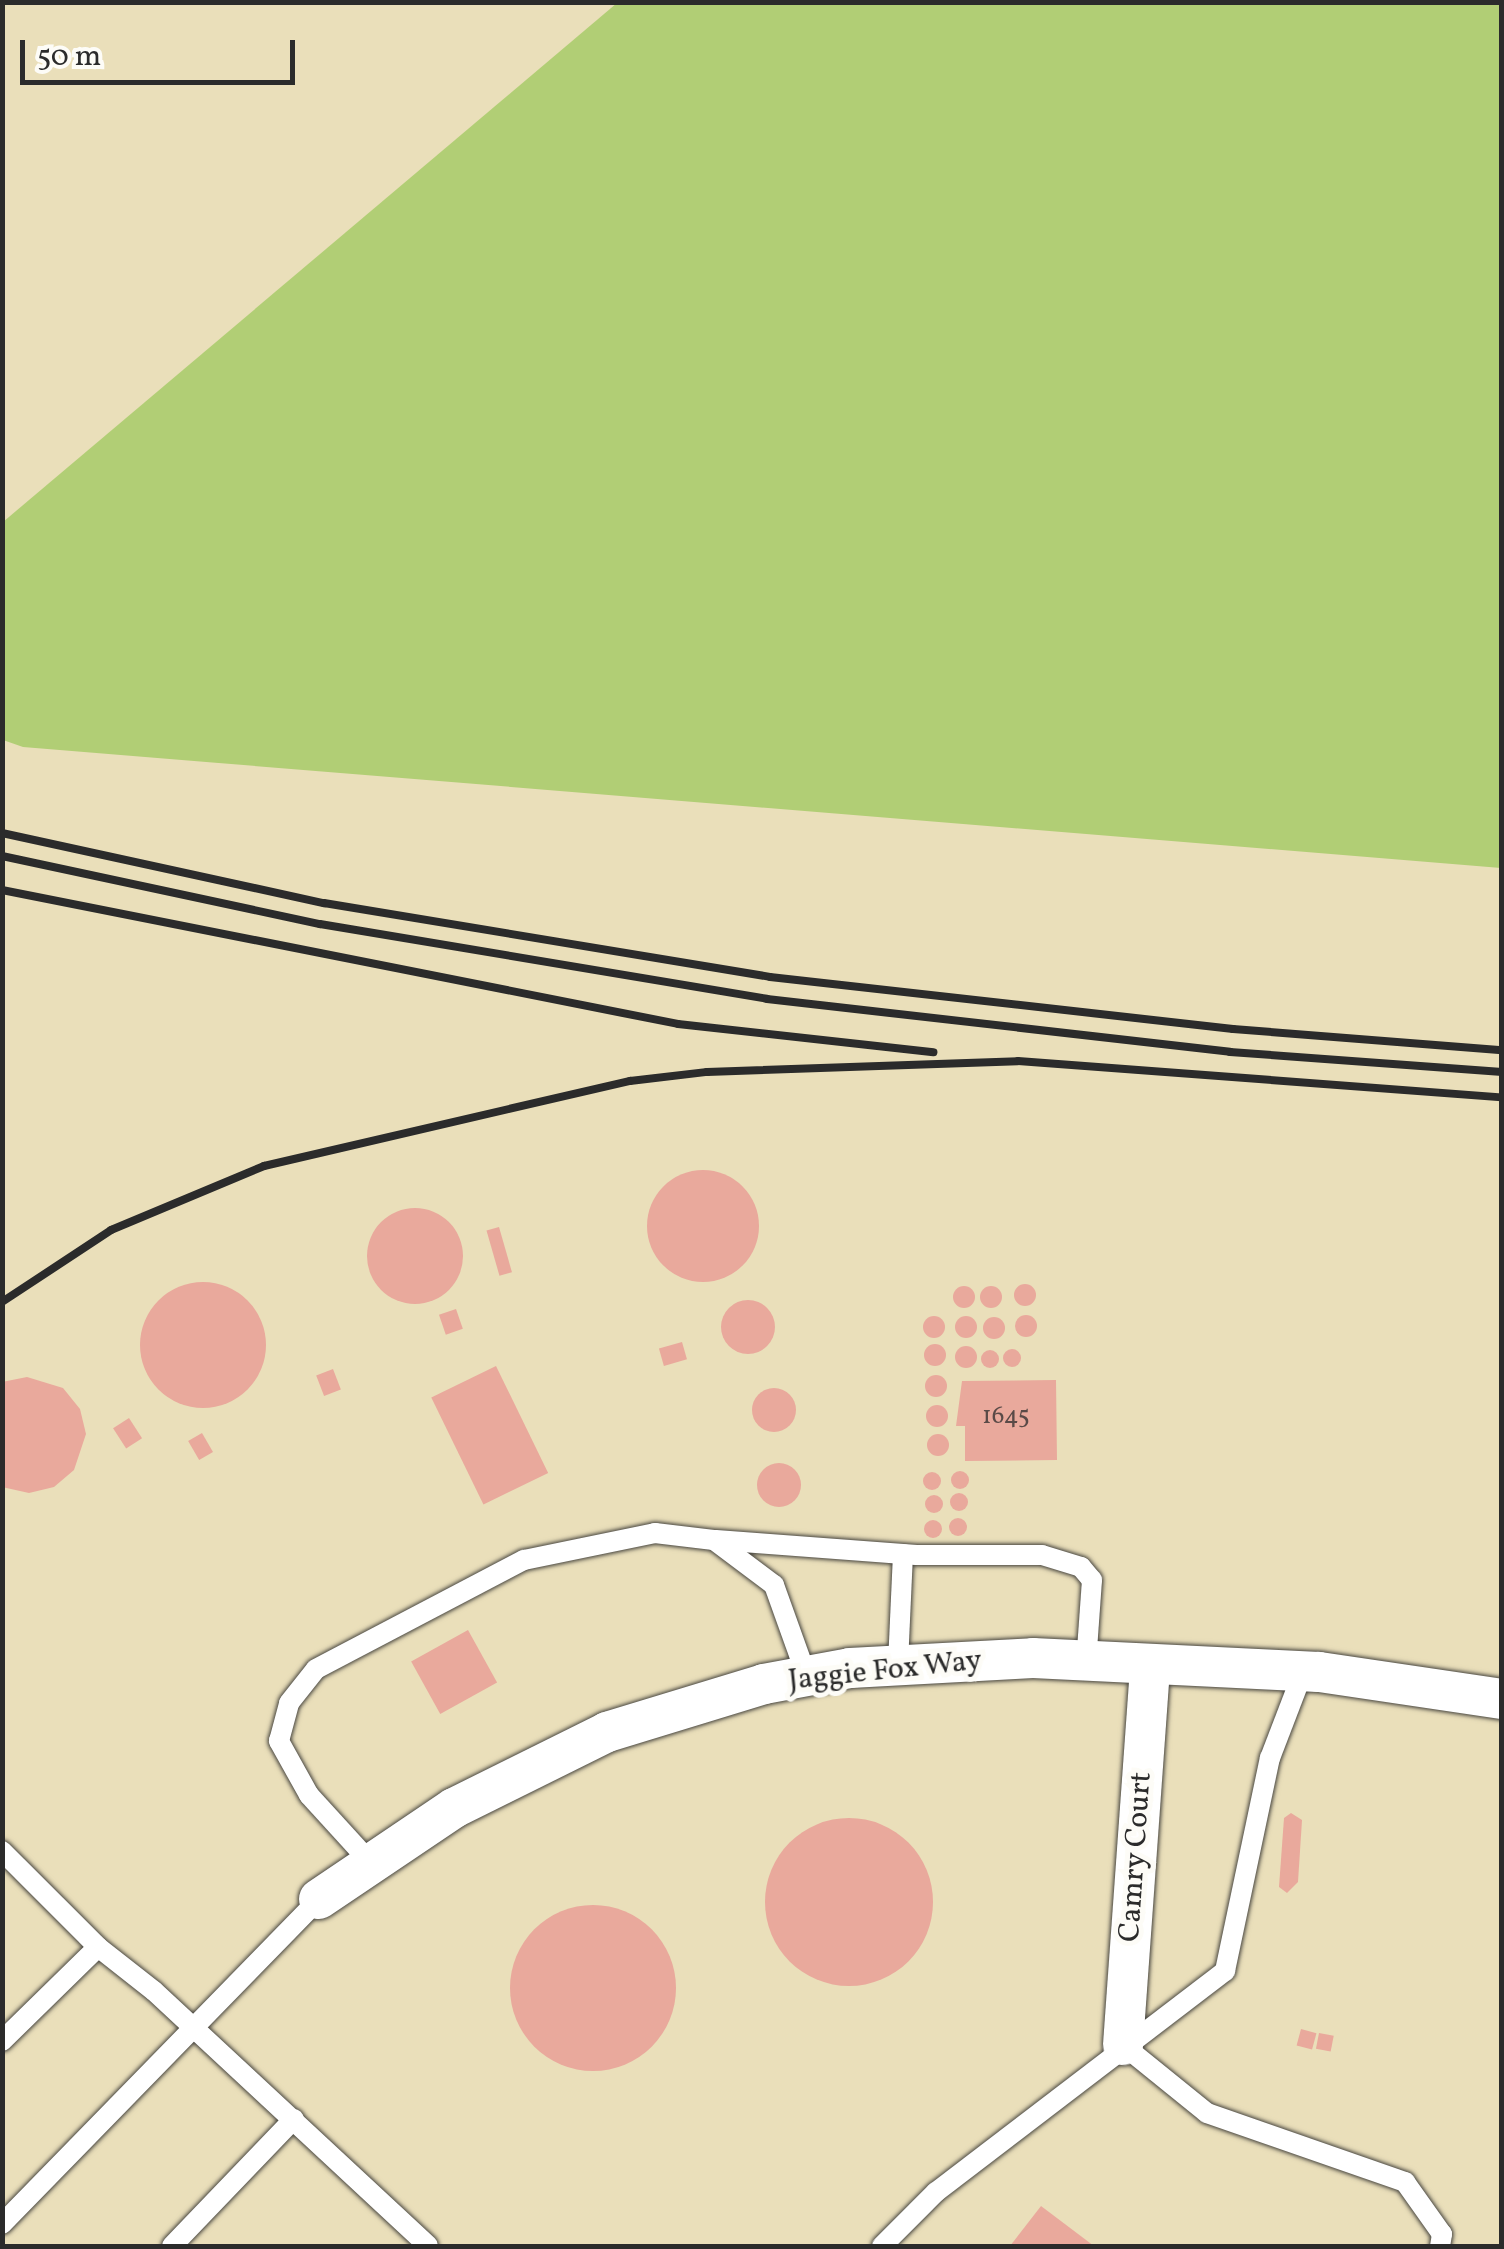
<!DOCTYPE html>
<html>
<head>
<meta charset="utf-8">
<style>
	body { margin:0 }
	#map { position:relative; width:1504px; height:2249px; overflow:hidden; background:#eadfba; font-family:Vollkorn,serif }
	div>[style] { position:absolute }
	.green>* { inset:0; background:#b1ce75 }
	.building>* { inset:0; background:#e9a99c; transform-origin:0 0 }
	.round { border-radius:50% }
	.roads { filter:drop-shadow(0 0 2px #484640) drop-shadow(0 0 2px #484640) }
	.lane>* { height:20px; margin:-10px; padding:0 10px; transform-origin:10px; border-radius:10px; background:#fff }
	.street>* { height:40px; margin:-20px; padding:0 20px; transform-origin:20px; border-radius:20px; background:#fff }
	.rail>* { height:8px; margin:-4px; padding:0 4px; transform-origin:4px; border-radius:4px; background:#2b2b2b }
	span { translate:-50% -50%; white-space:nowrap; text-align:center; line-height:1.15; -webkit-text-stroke:10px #fdfcf7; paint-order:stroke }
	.number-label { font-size:25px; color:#5a4a47 }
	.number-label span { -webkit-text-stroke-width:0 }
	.street-label { font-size:30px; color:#2b2b2b }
	.frame { position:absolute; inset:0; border:5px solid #2b2b2b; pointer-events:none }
	.scale { position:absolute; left:20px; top:40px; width:275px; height:45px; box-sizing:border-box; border:5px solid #2b2b2b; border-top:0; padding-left:12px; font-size:30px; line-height:35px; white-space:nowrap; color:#2b2b2b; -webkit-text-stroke:8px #fdfcf7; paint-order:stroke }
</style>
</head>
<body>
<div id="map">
	<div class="green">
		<i style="clip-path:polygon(617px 3px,1501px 3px,1501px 868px,23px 747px,3px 740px,3px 522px)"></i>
	</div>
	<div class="building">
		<i class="round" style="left:647px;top:1170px;width:112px;height:112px"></i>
		<i class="round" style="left:367px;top:1208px;width:96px;height:96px"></i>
		<i style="left:499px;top:1227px;width:47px;height:13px;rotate:74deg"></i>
		<i class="round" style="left:140px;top:1282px;width:126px;height:126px"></i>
		<i class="round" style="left:1014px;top:1284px;width:22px;height:22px"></i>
		<i class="round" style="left:953px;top:1286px;width:22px;height:22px"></i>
		<i class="round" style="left:980px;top:1286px;width:22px;height:22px"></i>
		<i class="round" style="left:721px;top:1300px;width:54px;height:54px"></i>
		<i style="left:456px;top:1309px;width:21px;height:18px;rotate:71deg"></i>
		<i class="round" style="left:1015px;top:1315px;width:22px;height:22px"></i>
		<i class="round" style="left:955px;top:1316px;width:22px;height:22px"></i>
		<i class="round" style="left:923px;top:1316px;width:22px;height:22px"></i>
		<i class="round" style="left:983px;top:1317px;width:22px;height:22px"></i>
		<i style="left:682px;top:1342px;width:18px;height:24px;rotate:74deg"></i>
		<i class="round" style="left:924px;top:1344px;width:22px;height:22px"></i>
		<i class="round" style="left:955px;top:1346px;width:22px;height:22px"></i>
		<i class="round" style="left:1003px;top:1349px;width:18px;height:18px"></i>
		<i class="round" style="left:981px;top:1350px;width:18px;height:18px"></i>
		<i style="left:496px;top:1366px;width:119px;height:72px;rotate:64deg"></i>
		<i style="left:333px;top:1369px;width:22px;height:18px;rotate:69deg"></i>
		<i class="round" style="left:925px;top:1375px;width:22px;height:22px"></i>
		<i style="clip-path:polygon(27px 1377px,63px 1388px,80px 1409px,86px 1434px,74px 1470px,54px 1487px,29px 1493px,2px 1487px,2px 1382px)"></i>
		<i style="clip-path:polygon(1056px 1380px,1057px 1460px,965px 1461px,965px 1426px,956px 1426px,962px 1381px)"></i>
		<i class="round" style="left:752px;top:1388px;width:44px;height:44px"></i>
		<i class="round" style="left:926px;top:1405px;width:22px;height:22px"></i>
		<i style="left:129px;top:1418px;width:24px;height:19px;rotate:57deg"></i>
		<i style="left:202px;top:1433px;width:22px;height:16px;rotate:60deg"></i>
		<i class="round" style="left:927px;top:1434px;width:22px;height:22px"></i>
		<i class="round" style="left:757px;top:1463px;width:44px;height:44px"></i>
		<i class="round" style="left:951px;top:1471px;width:18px;height:18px"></i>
		<i class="round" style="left:923px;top:1472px;width:18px;height:18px"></i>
		<i class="round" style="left:950px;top:1493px;width:18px;height:18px"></i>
		<i class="round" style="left:925px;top:1495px;width:18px;height:18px"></i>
		<i class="round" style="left:949px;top:1518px;width:18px;height:18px"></i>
		<i class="round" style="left:924px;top:1520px;width:18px;height:18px"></i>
		<i style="left:468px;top:1630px;width:60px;height:65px;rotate:61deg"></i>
		<i style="clip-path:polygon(1291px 1813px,1302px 1820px,1298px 1882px,1287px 1893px,1279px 1887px,1284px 1818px)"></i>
		<i class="round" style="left:765px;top:1818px;width:168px;height:168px"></i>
		<i class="round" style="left:510px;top:1905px;width:166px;height:166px"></i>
		<i style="left:1301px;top:2029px;width:16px;height:17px;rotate:15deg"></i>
		<i style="left:1319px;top:2033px;width:15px;height:16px;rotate:11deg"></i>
		<i style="clip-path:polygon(1041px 2206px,1094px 2246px,1010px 2246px)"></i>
	</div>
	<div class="roads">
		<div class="lane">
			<i style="left:716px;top:1540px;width:201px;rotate:4.3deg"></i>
			<i style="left:916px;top:1555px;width:126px"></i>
			<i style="left:1042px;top:1555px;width:41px;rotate:17.1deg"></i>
			<i style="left:1081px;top:1567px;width:17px;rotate:50deg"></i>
			<i style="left:1092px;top:1580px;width:83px;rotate:94.1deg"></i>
			<i style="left:898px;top:1664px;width:110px;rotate:-87.4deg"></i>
			<i style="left:2px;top:1851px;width:136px;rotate:45deg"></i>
			<i style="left:98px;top:1947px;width:71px;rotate:38.2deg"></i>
			<i style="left:154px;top:1991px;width:374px;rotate:42.9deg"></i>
			<i style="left:371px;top:1863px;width:92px;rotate:-132.4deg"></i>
			<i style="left:309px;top:1795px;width:62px;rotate:-119.1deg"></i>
			<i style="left:279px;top:1741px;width:39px;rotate:-75deg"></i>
			<i style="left:289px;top:1703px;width:43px;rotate:-51.5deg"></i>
			<i style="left:316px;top:1669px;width:235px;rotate:-27.7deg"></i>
			<i style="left:524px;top:1560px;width:134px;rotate:-11.6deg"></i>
			<i style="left:655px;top:1533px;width:59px;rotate:6.8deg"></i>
			<i style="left:714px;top:1540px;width:75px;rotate:36.9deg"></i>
			<i style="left:774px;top:1585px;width:98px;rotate:70.3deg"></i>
			<i style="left:2px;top:2041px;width:134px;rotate:-44.4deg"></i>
			<i style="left:1123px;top:2045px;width:108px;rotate:39deg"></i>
			<i style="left:1207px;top:2113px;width:210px;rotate:19.2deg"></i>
			<i style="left:1405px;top:2182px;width:64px;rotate:54.6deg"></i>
			<i style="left:1442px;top:2234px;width:12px;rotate:99deg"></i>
			<i style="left:2px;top:2224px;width:454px;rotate:-45.7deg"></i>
			<i style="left:172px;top:2246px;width:176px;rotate:-46.2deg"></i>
			<i style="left:882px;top:2246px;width:76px;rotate:-45deg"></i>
			<i style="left:936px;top:2192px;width:364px;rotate:-37.4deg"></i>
			<i style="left:1225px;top:1971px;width:218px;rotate:-78.1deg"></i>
			<i style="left:1270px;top:1758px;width:92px;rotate:-69deg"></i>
		</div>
		<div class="street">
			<i style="left:319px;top:1899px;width:163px;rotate:-34deg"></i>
			<i style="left:454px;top:1808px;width:171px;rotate:-26.4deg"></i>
			<i style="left:607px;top:1732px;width:164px;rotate:-17deg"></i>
			<i style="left:764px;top:1684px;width:87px;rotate:-10.5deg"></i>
			<i style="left:850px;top:1668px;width:183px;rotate:-3.1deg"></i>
			<i style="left:1033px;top:1658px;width:286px;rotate:2.8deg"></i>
			<i style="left:1319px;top:1672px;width:185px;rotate:8.4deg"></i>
			<i style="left:1123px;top:2045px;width:378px;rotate:-85.9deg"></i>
		</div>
	</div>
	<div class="rail">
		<i style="left:2px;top:833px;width:330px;rotate:12.3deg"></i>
		<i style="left:324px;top:903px;width:452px;rotate:9.4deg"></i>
		<i style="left:770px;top:977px;width:466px;rotate:6.4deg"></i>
		<i style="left:1233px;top:1029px;width:270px;rotate:4.5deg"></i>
		<i style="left:2px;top:856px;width:325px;rotate:12.1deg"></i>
		<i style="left:320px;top:924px;width:453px;rotate:9.5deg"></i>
		<i style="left:767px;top:999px;width:466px;rotate:6.5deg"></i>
		<i style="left:1230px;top:1052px;width:273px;rotate:4.2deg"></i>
		<i style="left:2px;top:890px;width:689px;rotate:11.21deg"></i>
		<i style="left:678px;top:1024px;width:257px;rotate:6.3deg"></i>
		<i style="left:2px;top:1302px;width:131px;rotate:-33.4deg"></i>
		<i style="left:111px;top:1230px;width:166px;rotate:-22.7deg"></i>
		<i style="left:264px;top:1166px;width:376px;rotate:-13.1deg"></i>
		<i style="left:630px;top:1081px;width:78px;rotate:-6.7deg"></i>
		<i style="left:707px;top:1072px;width:311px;rotate:-2deg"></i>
		<i style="left:1018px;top:1061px;width:485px;rotate:4.3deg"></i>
	</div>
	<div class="number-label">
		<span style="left:1006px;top:1417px">1645</span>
	</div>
	<div class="street-label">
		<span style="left:885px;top:1671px;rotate:-6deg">Jaggie Fox Way</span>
		<span style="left:1136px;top:1857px;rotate:-86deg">Camry Court</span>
	</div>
	<div class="frame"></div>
	<div class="scale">50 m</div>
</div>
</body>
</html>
